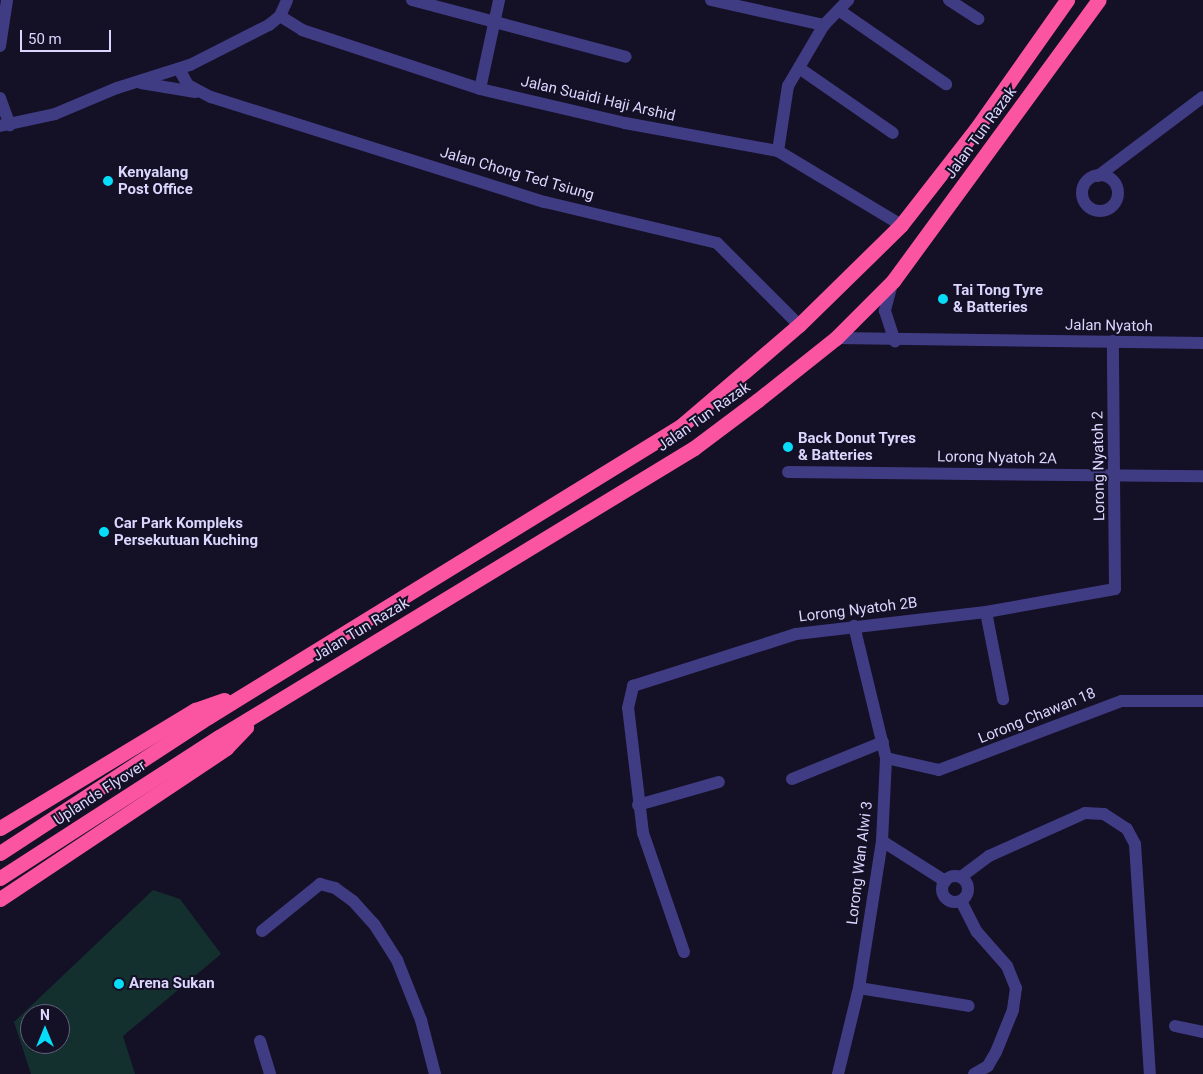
<!DOCTYPE html>
<html>
<head>
<meta charset="utf-8">
<style>
	body { margin:0 }
	#map { position:relative; width:1203px; height:1074px; overflow:hidden; background:#141026; font-family:Roboto,sans-serif }
	div>[style] { position:absolute }
	.green>* { inset:0; background:#13302f }
	.minor>* { height:12px; margin:-6px; padding:0 6px; transform-origin:6px; border-radius:6px; background:#403c83 }
	.minor>.ring { margin:-6px; padding:0; box-sizing:content-box; background:none; border:12px solid #403c83; border-radius:50% }
	.highway>* { height:15px; margin:-7.5px; padding:0 7.5px; transform-origin:7.5px; border-radius:7.5px; background:#fb54a1 }
	.dots>* { width:14px; height:14px; translate:-50% -50%; box-sizing:border-box; border:2px solid #141026; border-radius:50% }
	span { translate:-50% -50%; white-space:nowrap; text-align:center; line-height:1.15; -webkit-text-stroke:4px #141026; paint-order:stroke }
	.street-label { font-size:15px; color:#dbd6fe }
	.poi-label { font-size:15px; color:#dbd6fe; font-weight:700 }
	.left { translate:0 -50%; text-align:left }
	.north { position:absolute; left:20px; top:1004px; width:50px; height:50px; box-sizing:border-box; background:#141026; border:1px solid #645f7c; border-radius:50%; rotate:0deg; font-size:14px; font-weight:700; line-height:20px; text-align:center; color:#dbd6fe }
	.north::after { content:''; display:block; margin:auto; width:18px; height:22px; background:#07dcf9; clip-path:polygon(50% 0,100% 100%,50% 72%,0 100%) }
	.scale { position:absolute; left:20px; top:30px; width:91px; height:22px; box-sizing:border-box; border:2px solid #dbd6fe; border-top:0; padding-left:6px; font-size:15px; line-height:18px; white-space:nowrap; color:#dbd6fe; -webkit-text-stroke:4px #141026; paint-order:stroke }
</style>
</head>
<body>
<div id="map">
	<div class="green">
		<i style="clip-path:polygon(evenodd,153px 890px,180px 899px,221px 954px,123px 1036px,135px 1074px,31px 1074px,14px 1022px,153px 890px,30px 1014px,60px 1014px,60px 1044px,30px 1044px,30px 1014px)"></i>
	</div>
	<div class="minor">
		<i style="left:412px;top:0;width:221px;rotate:14.9deg"></i>
		<i style="left:711px;top:0;width:116px;rotate:12.5deg"></i>
		<i style="left:949px;top:0;width:35px;rotate:33deg"></i>
		<i style="left:840px;top:11px;width:129px;rotate:34.6deg"></i>
		<i style="left:280px;top:16px;width:26px;rotate:32deg"></i>
		<i style="left:302px;top:30px;width:188px;rotate:18.3deg"></i>
		<i style="left:480px;top:89px;width:149px;rotate:13.2deg"></i>
		<i style="left:625px;top:123px;width:156px;rotate:10.4deg"></i>
		<i style="left:778px;top:151px;width:144px;rotate:31deg"></i>
		<i style="left:0;top:46px;width:47px;rotate:-81.3deg"></i>
		<i style="left:799px;top:68px;width:114px;rotate:34.7deg"></i>
		<i style="left:179px;top:69px;width:18px;rotate:61deg"></i>
		<i style="left:188px;top:85px;width:26px;rotate:28deg"></i>
		<i style="left:211px;top:97px;width:350px;rotate:17.5deg"></i>
		<i style="left:545px;top:202px;width:177px;rotate:13.4deg"></i>
		<i style="left:717px;top:243px;width:116px;rotate:45deg"></i>
		<i style="left:141px;top:83px;width:55px;rotate:9.5deg"></i>
		<i style="left:480px;top:89px;width:91px;rotate:-77.9deg"></i>
		<i style="left:0;top:98px;width:29px;rotate:70deg"></i>
		<i style="left:0;top:126px;width:56px;rotate:-12.3deg"></i>
		<i style="left:55px;top:114px;width:67px;rotate:-22.8deg"></i>
		<i style="left:117px;top:88px;width:77px;rotate:-17.5deg"></i>
		<i style="left:190px;top:65px;width:89px;rotate:-26.9deg"></i>
		<i style="left:269px;top:25px;width:14px;rotate:-39deg"></i>
		<i style="left:280px;top:16px;width:17px;rotate:-66deg"></i>
		<i style="left:778px;top:151px;width:66px;rotate:-81.3deg"></i>
		<i style="left:788px;top:86px;width:71px;rotate:-59.5deg"></i>
		<i style="left:824px;top:25px;width:35px;rotate:-46deg"></i>
		<i class="ring" style="left:1082px;top:175px;width:24px;height:24px"></i>
		<i style="left:1098px;top:176px;width:131px;rotate:-37deg"></i>
		<i style="left:892px;top:284px;width:28px;rotate:105deg"></i>
		<i style="left:885px;top:311px;width:32px;rotate:72deg"></i>
		<i style="left:836px;top:338px;width:367px;rotate:0.8deg"></i>
		<i style="left:788px;top:472px;width:415px;rotate:0.6deg"></i>
		<i style="left:986px;top:612px;width:89px;rotate:78.9deg"></i>
		<i style="left:886px;top:758px;width:54px;rotate:12.8deg"></i>
		<i style="left:939px;top:770px;width:196px;rotate:-20.7deg"></i>
		<i style="left:1122px;top:701px;width:81px"></i>
		<i style="left:792px;top:779px;width:98px;rotate:-22.1deg"></i>
		<i style="left:638px;top:805px;width:84px;rotate:-15.9deg"></i>
		<i style="left:882px;top:841px;width:75px;rotate:32.4deg"></i>
		<i class="ring" style="left:942px;top:876px;width:14px;height:14px"></i>
		<i style="left:961px;top:877px;width:35px;rotate:-37deg"></i>
		<i style="left:989px;top:856px;width:105px;rotate:-24.1deg"></i>
		<i style="left:1085px;top:813px;width:19px;rotate:3deg"></i>
		<i style="left:1104px;top:814px;width:27px;rotate:33deg"></i>
		<i style="left:1127px;top:829px;width:17px;rotate:62deg"></i>
		<i style="left:1135px;top:844px;width:230px;rotate:86.3deg"></i>
		<i style="left:961px;top:901px;width:35px;rotate:63deg"></i>
		<i style="left:977px;top:932px;width:45px;rotate:48.6deg"></i>
		<i style="left:1007px;top:966px;width:24px;rotate:68deg"></i>
		<i style="left:1016px;top:988px;width:22px;rotate:98deg"></i>
		<i style="left:1013px;top:1010px;width:45px;rotate:112deg"></i>
		<i style="left:996px;top:1052px;width:16px;rotate:120deg"></i>
		<i style="left:988px;top:1066px;width:16px;rotate:150deg"></i>
		<i style="left:262px;top:931px;width:75px;rotate:-39deg"></i>
		<i style="left:320px;top:884px;width:16px;rotate:15deg"></i>
		<i style="left:335px;top:888px;width:22px;rotate:36deg"></i>
		<i style="left:353px;top:901px;width:31px;rotate:48deg"></i>
		<i style="left:374px;top:924px;width:43px;rotate:57.4deg"></i>
		<i style="left:397px;top:960px;width:65px;rotate:68.2deg"></i>
		<i style="left:421px;top:1020px;width:56px;rotate:75.5deg"></i>
		<i style="left:684px;top:952px;width:126px;rotate:-109deg"></i>
		<i style="left:643px;top:833px;width:126px;rotate:-96.8deg"></i>
		<i style="left:628px;top:708px;width:23px;rotate:-77deg"></i>
		<i style="left:633px;top:686px;width:171px;rotate:-17.7deg"></i>
		<i style="left:796px;top:634px;width:191px;rotate:-6.6deg"></i>
		<i style="left:986px;top:612px;width:131px;rotate:-10.1deg"></i>
		<i style="left:1115px;top:589px;width:248px;rotate:-90.5deg"></i>
		<i style="left:859px;top:988px;width:111px;rotate:9.3deg"></i>
		<i style="left:1175px;top:1026px;width:29px;rotate:12deg"></i>
		<i style="left:260px;top:1041px;width:34px;rotate:73deg"></i>
		<i style="left:838px;top:1074px;width:89px;rotate:-76.3deg"></i>
		<i style="left:859px;top:988px;width:149px;rotate:-81.1deg"></i>
		<i style="left:882px;top:841px;width:83px;rotate:-87.2deg"></i>
		<i style="left:886px;top:758px;width:136px;rotate:-103.6deg"></i>
	</div>
	<div class="highway">
		<i style="left:0;top:828px;width:228px;rotate:-31.2deg"></i>
		<i style="left:195px;top:710px;width:31px;rotate:-19deg"></i>
		<i style="left:0;top:853px;width:249px;rotate:-33.2deg"></i>
		<i style="left:208px;top:717px;width:555px;rotate:-31.6deg"></i>
		<i style="left:681px;top:426px;width:155px;rotate:-40.6deg"></i>
		<i style="left:799px;top:325px;width:143px;rotate:-44.4deg"></i>
		<i style="left:901px;top:225px;width:122px;rotate:-52deg"></i>
		<i style="left:976px;top:129px;width:158px;rotate:-54.8deg"></i>
		<i style="left:0;top:878px;width:260px;rotate:-32.8deg"></i>
		<i style="left:219px;top:737px;width:556px;rotate:-31.32deg"></i>
		<i style="left:694px;top:448px;width:80px;rotate:-36.9deg"></i>
		<i style="left:758px;top:400px;width:100px;rotate:-38.5deg"></i>
		<i style="left:836px;top:338px;width:81px;rotate:-45deg"></i>
		<i style="left:893px;top:281px;width:348px;rotate:-53.8deg"></i>
		<i style="left:0;top:899px;width:272px;rotate:-33.7deg"></i>
		<i style="left:226px;top:748px;width:29px;rotate:-46deg"></i>
	</div>
	<div class="dots">
		<i style="left:108px;top:181px;background:#07dcf9"></i>
		<i style="left:943px;top:299px;background:#07dcf9"></i>
		<i style="left:788px;top:447px;background:#07dcf9"></i>
		<i style="left:104px;top:532px;background:#07dcf9"></i>
		<i style="left:119px;top:984px;background:#07dcf9"></i>
	</div>
	<div class="street-label">
		<span style="left:598px;top:99px;rotate:13deg">Jalan Suaidi Haji Arshid</span>
		<span style="left:981px;top:133px;rotate:-54deg">Jalan Tun Razak</span>
		<span style="left:517px;top:174px;rotate:16deg">Jalan Chong Ted Tsiung</span>
		<span style="left:1109px;top:326px;rotate:1deg">Jalan Nyatoh</span>
		<span style="left:704px;top:417px;rotate:-35deg">Jalan Tun Razak</span>
		<span style="left:997px;top:458px;rotate:1deg">Lorong Nyatoh 2A</span>
		<span style="left:1099px;top:466px;rotate:-91deg">Lorong Nyatoh 2</span>
		<span style="left:858px;top:610px;rotate:-7deg">Lorong Nyatoh 2B</span>
		<span style="left:361px;top:630px;rotate:-31deg">Jalan Tun Razak</span>
		<span style="left:1037px;top:716px;rotate:-22deg">Lorong Chawan 18</span>
		<span style="left:100px;top:793px;rotate:-33deg">Uplands Flyover</span>
		<span style="left:860px;top:863px;rotate:-83deg">Lorong Wan Alwi 3</span>
	</div>
	<div class="poi-label">
		<span class="left" style="left:118px;top:181px">Kenyalang<br>Post Office</span>
		<span class="left" style="left:953px;top:299px">Tai Tong Tyre<br>&amp; Batteries</span>
		<span class="left" style="left:798px;top:447px">Back Donut Tyres<br>&amp; Batteries</span>
		<span class="left" style="left:114px;top:532px">Car Park Kompleks<br>Persekutuan Kuching</span>
		<span class="left" style="left:129px;top:984px">Arena Sukan</span>
	</div>
	<div class="north">N</div>
	<div class="scale">50 m</div>
</div>
</body>
</html>
